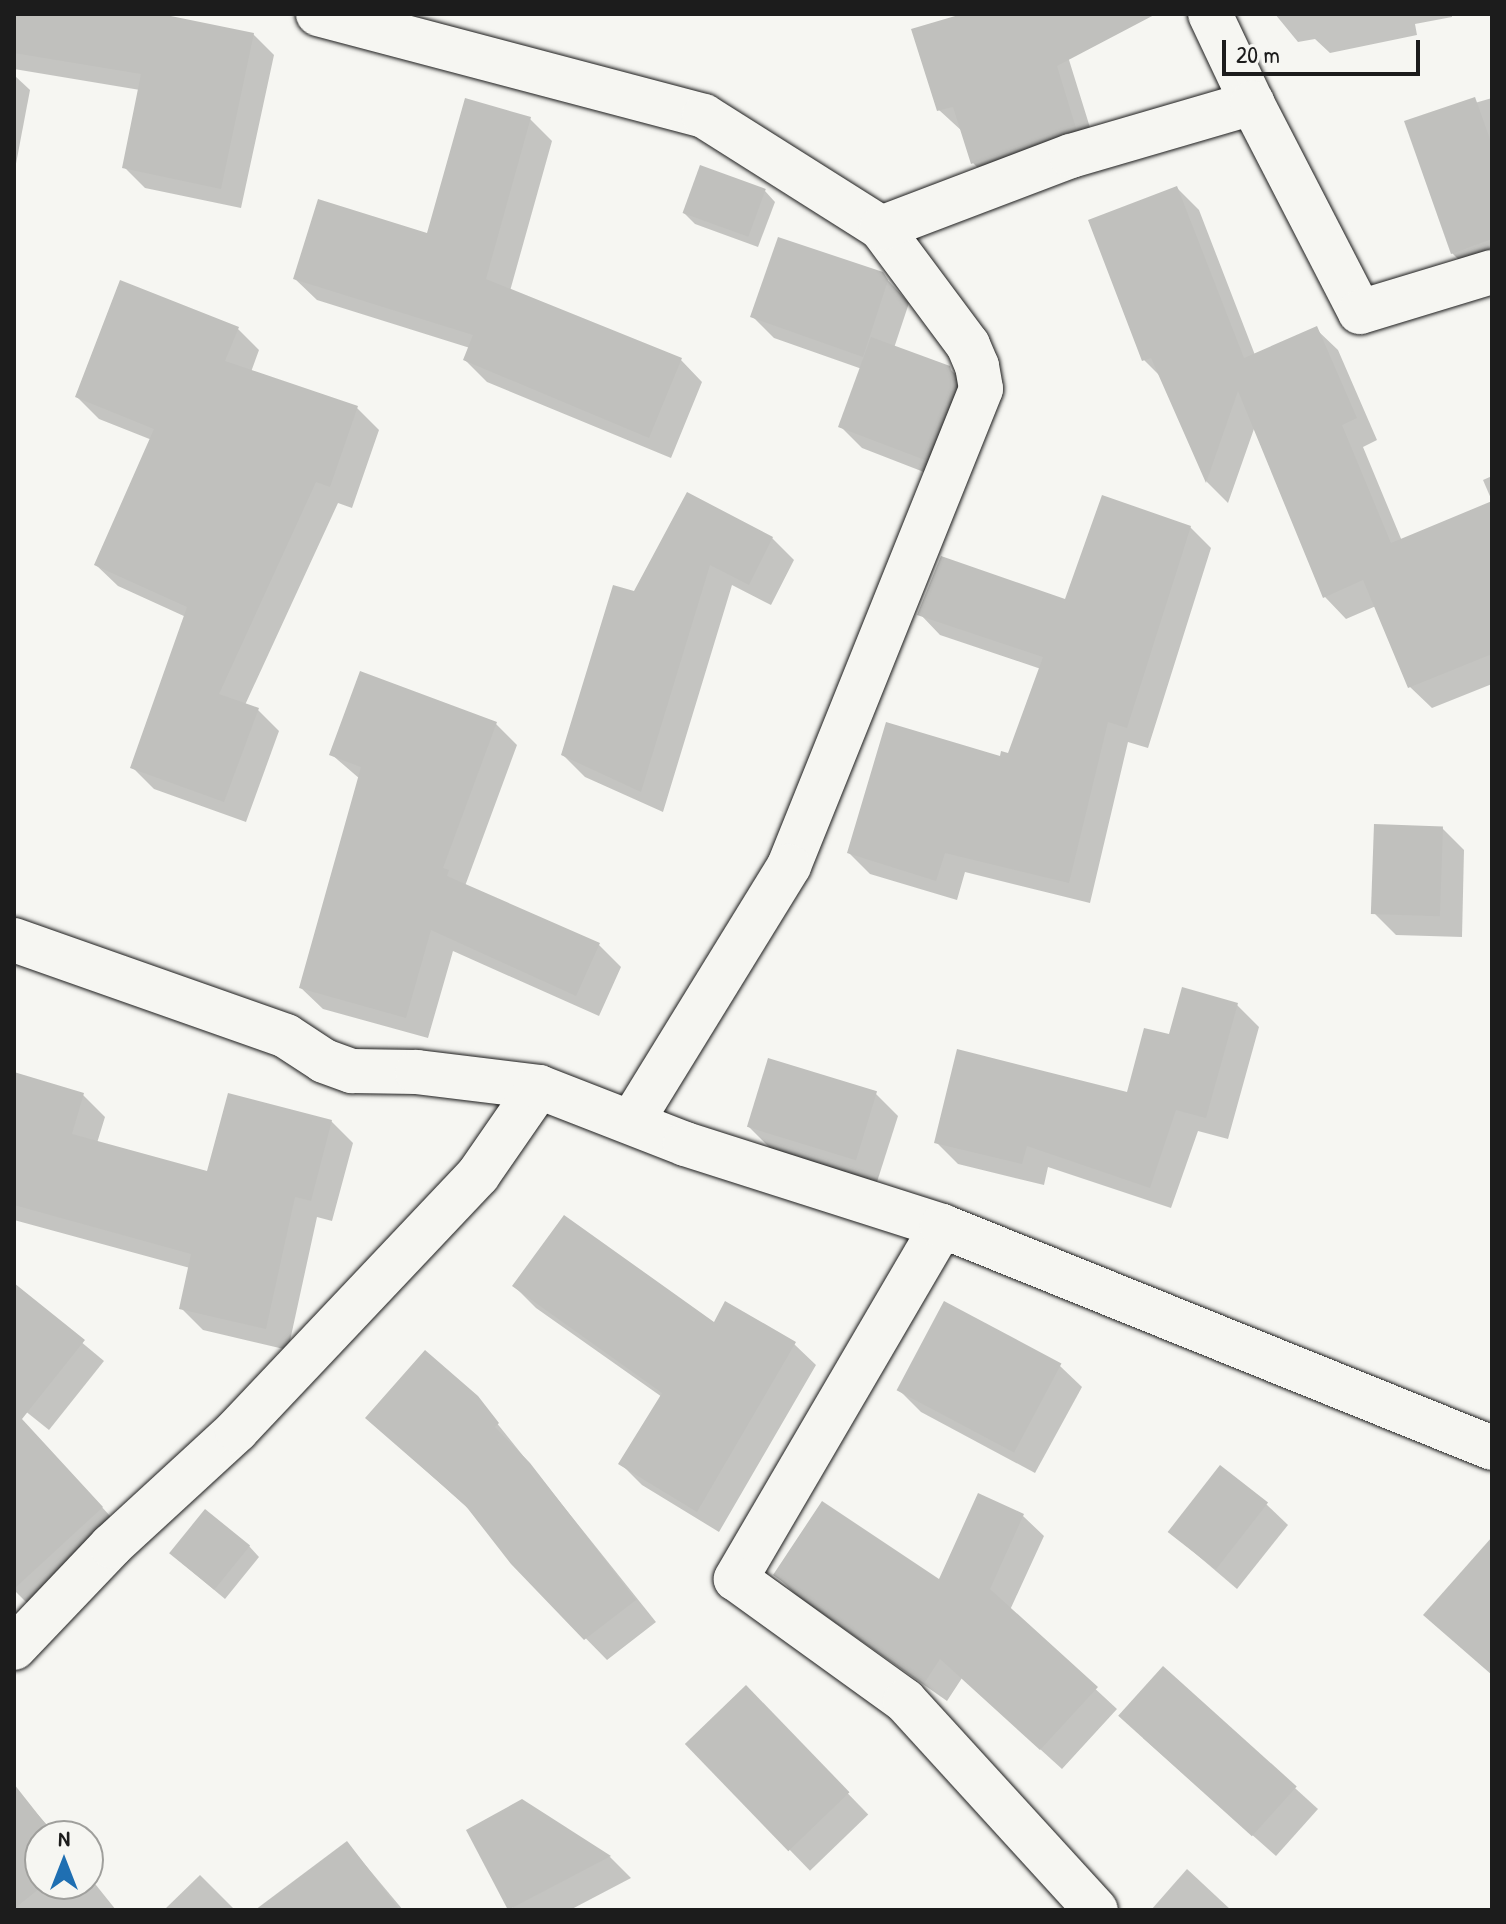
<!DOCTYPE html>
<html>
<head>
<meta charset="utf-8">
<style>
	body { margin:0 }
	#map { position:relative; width:1506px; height:1924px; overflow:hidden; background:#f6f6f2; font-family:"Patrick Hand",sans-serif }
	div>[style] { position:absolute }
	.shadow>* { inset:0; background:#0003; transform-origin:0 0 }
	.building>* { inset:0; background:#c0c0bd; transform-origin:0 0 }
	.roads { filter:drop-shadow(0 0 2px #1c1c1c) drop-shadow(0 0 2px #1c1c1c) }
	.street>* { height:44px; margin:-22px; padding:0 22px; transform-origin:22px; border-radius:22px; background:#f6f6f2 }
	span { translate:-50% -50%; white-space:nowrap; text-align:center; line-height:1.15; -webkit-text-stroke:8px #f6f6f2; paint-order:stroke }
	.frame { position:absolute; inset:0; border:16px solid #1c1c1c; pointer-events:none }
	.north { position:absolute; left:24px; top:1820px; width:80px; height:80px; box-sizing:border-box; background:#f6f6f2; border:2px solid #9f9f9c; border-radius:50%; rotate:0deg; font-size:22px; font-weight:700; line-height:32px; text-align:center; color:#1c1c1c }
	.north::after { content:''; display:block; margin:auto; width:28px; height:36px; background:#1f6fb2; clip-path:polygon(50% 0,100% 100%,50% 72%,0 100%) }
	.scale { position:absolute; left:1222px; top:40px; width:198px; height:36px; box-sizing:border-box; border:4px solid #1c1c1c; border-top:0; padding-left:10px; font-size:24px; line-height:28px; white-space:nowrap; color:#1c1c1c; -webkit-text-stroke:6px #f6f6f2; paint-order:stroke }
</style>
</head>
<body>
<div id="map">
	<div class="shadow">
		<i style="clip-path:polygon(14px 14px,146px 14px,253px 34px,274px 55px,241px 208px,145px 188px,125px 168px,140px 90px,14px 69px)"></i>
		<i style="clip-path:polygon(969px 14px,1035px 14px,1065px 47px,1097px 150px,995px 185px,973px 163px,963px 132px,939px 110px)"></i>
		<i style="clip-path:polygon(1275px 14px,1452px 14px,1452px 17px,1415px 24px,1417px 35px,1330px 53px,1315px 39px,1298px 42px)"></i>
		<i style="clip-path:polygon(14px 75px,30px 90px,15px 169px,14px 169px)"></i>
		<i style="clip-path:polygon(1492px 98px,1492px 268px,1474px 275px,1452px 253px,1406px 123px)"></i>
		<i style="clip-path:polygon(530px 119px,552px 141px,510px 291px,681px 360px,702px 382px,671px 458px,487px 382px,465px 360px,470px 348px,317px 300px,295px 279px,428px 236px)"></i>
		<i style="clip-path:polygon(1177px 188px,1199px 210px,1255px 355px,1316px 329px,1338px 350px,1377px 440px,1363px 447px,1402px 541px,1492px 619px,1492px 684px,1432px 708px,1410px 687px,1376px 606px,1346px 619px,1325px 597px,1255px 426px,1228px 503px,1207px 482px,1162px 378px,1144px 360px)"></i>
		<i style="clip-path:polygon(765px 191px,775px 202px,758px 247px,695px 224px,684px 213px)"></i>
		<i style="clip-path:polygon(882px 274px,909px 303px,894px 348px,949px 368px,971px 390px,947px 481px,862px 448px,840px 426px,862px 369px,774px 338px,752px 316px)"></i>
		<i style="clip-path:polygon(238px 329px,259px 350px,251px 372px,357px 408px,379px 430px,352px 508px,338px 503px,245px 705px,257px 709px,279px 731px,246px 822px,154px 789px,132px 767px,186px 617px,118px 586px,96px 565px,152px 440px,99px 419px,77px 397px)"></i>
		<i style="clip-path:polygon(1492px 476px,1492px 501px,1483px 480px)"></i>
		<i style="clip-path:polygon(1190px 527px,1211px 548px,1148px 748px,1128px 742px,1090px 903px,965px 872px,957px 900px,870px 874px,849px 853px,1009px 755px,1041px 669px,940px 635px,920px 614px,1067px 601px)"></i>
		<i style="clip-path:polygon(772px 538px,794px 560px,771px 605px,732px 585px,663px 812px,585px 777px,563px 755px,635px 594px)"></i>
		<i style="clip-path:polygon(496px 724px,517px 745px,465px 886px,599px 945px,621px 967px,599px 1016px,453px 951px,428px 1038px,323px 1009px,301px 988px,360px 779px,331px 754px)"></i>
		<i style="clip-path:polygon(1442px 828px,1464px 850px,1462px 937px,1396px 935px,1374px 913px)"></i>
		<i style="clip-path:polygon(1237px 1005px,1259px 1027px,1228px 1139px,1198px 1131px,1171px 1208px,1048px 1167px,1044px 1185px,958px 1164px,936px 1142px,1128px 1094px,1170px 1037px)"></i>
		<i style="clip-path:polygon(14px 1074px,83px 1095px,105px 1117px,97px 1143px,208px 1174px,331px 1121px,353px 1143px,332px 1221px,317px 1217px,288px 1350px,203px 1330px,181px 1308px,190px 1268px,14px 1220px)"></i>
		<i style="clip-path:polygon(876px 1094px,898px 1116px,877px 1182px,771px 1149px,749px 1127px)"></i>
		<i style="clip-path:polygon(14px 1286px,104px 1361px,49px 1430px,14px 1402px)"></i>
		<i style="clip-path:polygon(514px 1286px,794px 1344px,816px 1365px,719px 1532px,642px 1485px,620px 1463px,662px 1397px,536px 1308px)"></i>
		<i style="clip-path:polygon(945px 1304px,1060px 1366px,1082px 1387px,1035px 1473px,921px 1412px,899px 1390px)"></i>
		<i style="clip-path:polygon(476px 1397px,656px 1622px,607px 1660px,512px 1563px,473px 1513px,368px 1418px)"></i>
		<i style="clip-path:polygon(14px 1428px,43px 1443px,123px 1530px,35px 1611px,14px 1590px)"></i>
		<i style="clip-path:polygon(1266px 1504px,1288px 1525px,1237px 1589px,1169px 1531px)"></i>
		<i style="clip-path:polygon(1023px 1516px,1044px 1536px,1010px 1610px,1117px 1709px,1062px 1769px,962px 1678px,947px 1701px,796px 1595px,776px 1575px,940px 1582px)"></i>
		<i style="clip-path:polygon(249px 1546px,259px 1557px,225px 1599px,182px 1563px)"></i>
		<i style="clip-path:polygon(1164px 1669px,1318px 1809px,1276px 1856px,1143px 1738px)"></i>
		<i style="left:746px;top:1688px;width:176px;height:81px;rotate:46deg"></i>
		<i style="clip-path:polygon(21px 1796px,57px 1836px,40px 1836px,40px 1884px,88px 1884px,88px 1875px,116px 1910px,14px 1910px,14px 1802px)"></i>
		<i style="clip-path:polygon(522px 1801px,610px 1857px,631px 1878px,570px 1910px,512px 1910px)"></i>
		<i style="clip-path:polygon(347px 1843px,403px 1910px,259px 1910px)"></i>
		<i style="clip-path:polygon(1187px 1869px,1231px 1910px,1151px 1910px)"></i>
		<i style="clip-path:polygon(200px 1875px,235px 1910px,164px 1910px)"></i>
	</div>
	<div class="building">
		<i style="clip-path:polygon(14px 14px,161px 14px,254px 33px,221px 189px,122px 168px,141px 74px,14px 53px)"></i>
		<i style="clip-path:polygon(962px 14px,1156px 14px,1057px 66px,1076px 128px,971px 164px,953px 107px,937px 111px,911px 29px)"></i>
		<i style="clip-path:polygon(1475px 97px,1492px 145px,1492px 239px,1451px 254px,1404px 121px)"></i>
		<i style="clip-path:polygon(465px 98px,531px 117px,486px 279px,682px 358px,649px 438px,463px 360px,473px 335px,293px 279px,318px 199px,427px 233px)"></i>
		<i style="left:700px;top:165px;width:70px;height:51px;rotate:20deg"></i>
		<i style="clip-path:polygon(1177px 186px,1244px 358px,1317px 326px,1357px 418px,1342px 425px,1391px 543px,1492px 501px,1492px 654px,1408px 688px,1363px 580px,1323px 598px,1238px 391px,1206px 483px,1151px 358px,1142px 361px,1088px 220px)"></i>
		<i style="clip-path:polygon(778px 237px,883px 272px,888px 280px,863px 357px,750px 317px)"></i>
		<i style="clip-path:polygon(120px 280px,239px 327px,225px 361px,358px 406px,330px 487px,316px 482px,219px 694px,259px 708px,224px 802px,130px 768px,187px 607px,94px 565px,154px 429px,75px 397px)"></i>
		<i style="clip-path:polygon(871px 337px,950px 366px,955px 386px,925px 460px,838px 427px)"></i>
		<i style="clip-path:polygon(687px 492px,773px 537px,749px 585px,710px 565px,641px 792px,561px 755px,613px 585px,634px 591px)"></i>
		<i style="clip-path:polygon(1102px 495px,1191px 526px,1127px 728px,1108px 722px,1069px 883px,945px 853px,936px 881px,847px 853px,886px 722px,1000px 756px,1001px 751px,1008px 753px,1043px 657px,917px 615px,941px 556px,1065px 599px)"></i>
		<i style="clip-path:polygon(360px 671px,497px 722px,443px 868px,449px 870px,447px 876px,600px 943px,576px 996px,431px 930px,406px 1018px,299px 988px,361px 767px,329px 755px)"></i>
		<i style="left:1374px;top:824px;width:69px;height:90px;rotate:2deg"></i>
		<i style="clip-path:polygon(1182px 987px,1238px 1003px,1206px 1118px,1176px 1110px,1150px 1188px,1027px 1146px,1022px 1164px,934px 1143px,957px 1049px,1127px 1092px,1144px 1028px,1169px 1034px)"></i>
		<i style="left:768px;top:1058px;width:114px;height:72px;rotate:17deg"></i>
		<i style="clip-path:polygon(14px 1072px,84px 1093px,72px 1134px,207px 1171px,228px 1093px,332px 1120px,311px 1201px,295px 1197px,266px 1329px,179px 1309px,191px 1254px,14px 1205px)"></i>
		<i style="clip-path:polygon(564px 1215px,714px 1322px,725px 1301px,796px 1342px,697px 1512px,618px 1464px,662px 1393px,512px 1286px)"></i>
		<i style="clip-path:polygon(14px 1283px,85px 1340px,22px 1419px,103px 1507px,14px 1589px)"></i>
		<i style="left:944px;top:1301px;width:133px;height:101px;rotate:28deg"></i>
		<i style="clip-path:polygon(425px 1350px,478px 1396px,499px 1423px,495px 1427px,530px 1463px,636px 1600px,584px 1640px,511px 1564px,465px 1505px,365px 1418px)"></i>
		<i style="left:1220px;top:1465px;width:61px;height:85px;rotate:38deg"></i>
		<i style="clip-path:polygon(978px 1493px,1024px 1514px,990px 1589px,1098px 1687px,1040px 1750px,940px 1659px,925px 1682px,773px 1575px,822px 1501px,939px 1579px)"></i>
		<i style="left:205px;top:1509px;width:58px;height:57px;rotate:39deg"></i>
		<i style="clip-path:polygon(1492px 1537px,1492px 1675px,1423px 1615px)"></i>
		<i style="left:1163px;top:1666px;width:180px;height:67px;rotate:42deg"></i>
		<i style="left:746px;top:1685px;width:149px;height:85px;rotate:46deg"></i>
		<i style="clip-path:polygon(14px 1784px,55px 1836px,40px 1836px,40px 1884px,45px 1884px,14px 1909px)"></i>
		<i style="clip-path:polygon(522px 1799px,611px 1856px,508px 1910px,466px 1830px)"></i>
		<i style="clip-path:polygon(347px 1841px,400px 1910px,255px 1910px)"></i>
	</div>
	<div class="roads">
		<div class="street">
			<i style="left:318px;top:14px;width:399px;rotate:14.8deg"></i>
			<i style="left:704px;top:116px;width:209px;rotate:32.3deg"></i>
			<i style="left:881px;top:228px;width:146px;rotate:53.4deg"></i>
			<i style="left:968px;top:345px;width:23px;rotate:67deg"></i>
			<i style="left:977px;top:366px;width:23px;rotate:80deg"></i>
			<i style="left:981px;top:389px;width:514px;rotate:111.93deg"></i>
			<i style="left:789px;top:866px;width:298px;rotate:121.6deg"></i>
			<i style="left:1210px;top:14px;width:98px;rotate:64.7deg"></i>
			<i style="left:881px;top:228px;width:203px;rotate:-20.8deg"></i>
			<i style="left:1071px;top:156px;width:189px;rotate:-16.3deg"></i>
			<i style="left:1252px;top:103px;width:235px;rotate:62.7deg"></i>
			<i style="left:1360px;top:312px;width:138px;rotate:-16.9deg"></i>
			<i style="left:14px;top:940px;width:288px;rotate:19.4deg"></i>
			<i style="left:286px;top:1036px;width:45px;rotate:33.3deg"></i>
			<i style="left:324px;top:1061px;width:30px;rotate:20deg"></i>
			<i style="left:352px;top:1071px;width:65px;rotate:0.9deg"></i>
			<i style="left:417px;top:1072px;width:123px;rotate:7deg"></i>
			<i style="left:942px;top:1226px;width:409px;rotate:120.3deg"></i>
			<i style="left:736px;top:1579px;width:208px;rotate:35.8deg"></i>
			<i style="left:905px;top:1701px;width:283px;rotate:47.6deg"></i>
			<i style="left:14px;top:1648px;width:141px;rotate:-46.4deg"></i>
			<i style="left:111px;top:1546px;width:171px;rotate:-42.6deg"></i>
			<i style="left:237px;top:1430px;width:351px;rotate:-46.6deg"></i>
			<i style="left:478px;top:1175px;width:107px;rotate:-55.3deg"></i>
			<i style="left:539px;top:1087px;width:157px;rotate:21.3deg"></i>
			<i style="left:685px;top:1144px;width:270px;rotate:17.7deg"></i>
			<i style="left:942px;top:1226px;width:593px;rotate:21.98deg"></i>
		</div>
	</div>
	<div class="frame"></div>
	<div class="north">N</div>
	<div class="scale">20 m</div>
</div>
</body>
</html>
